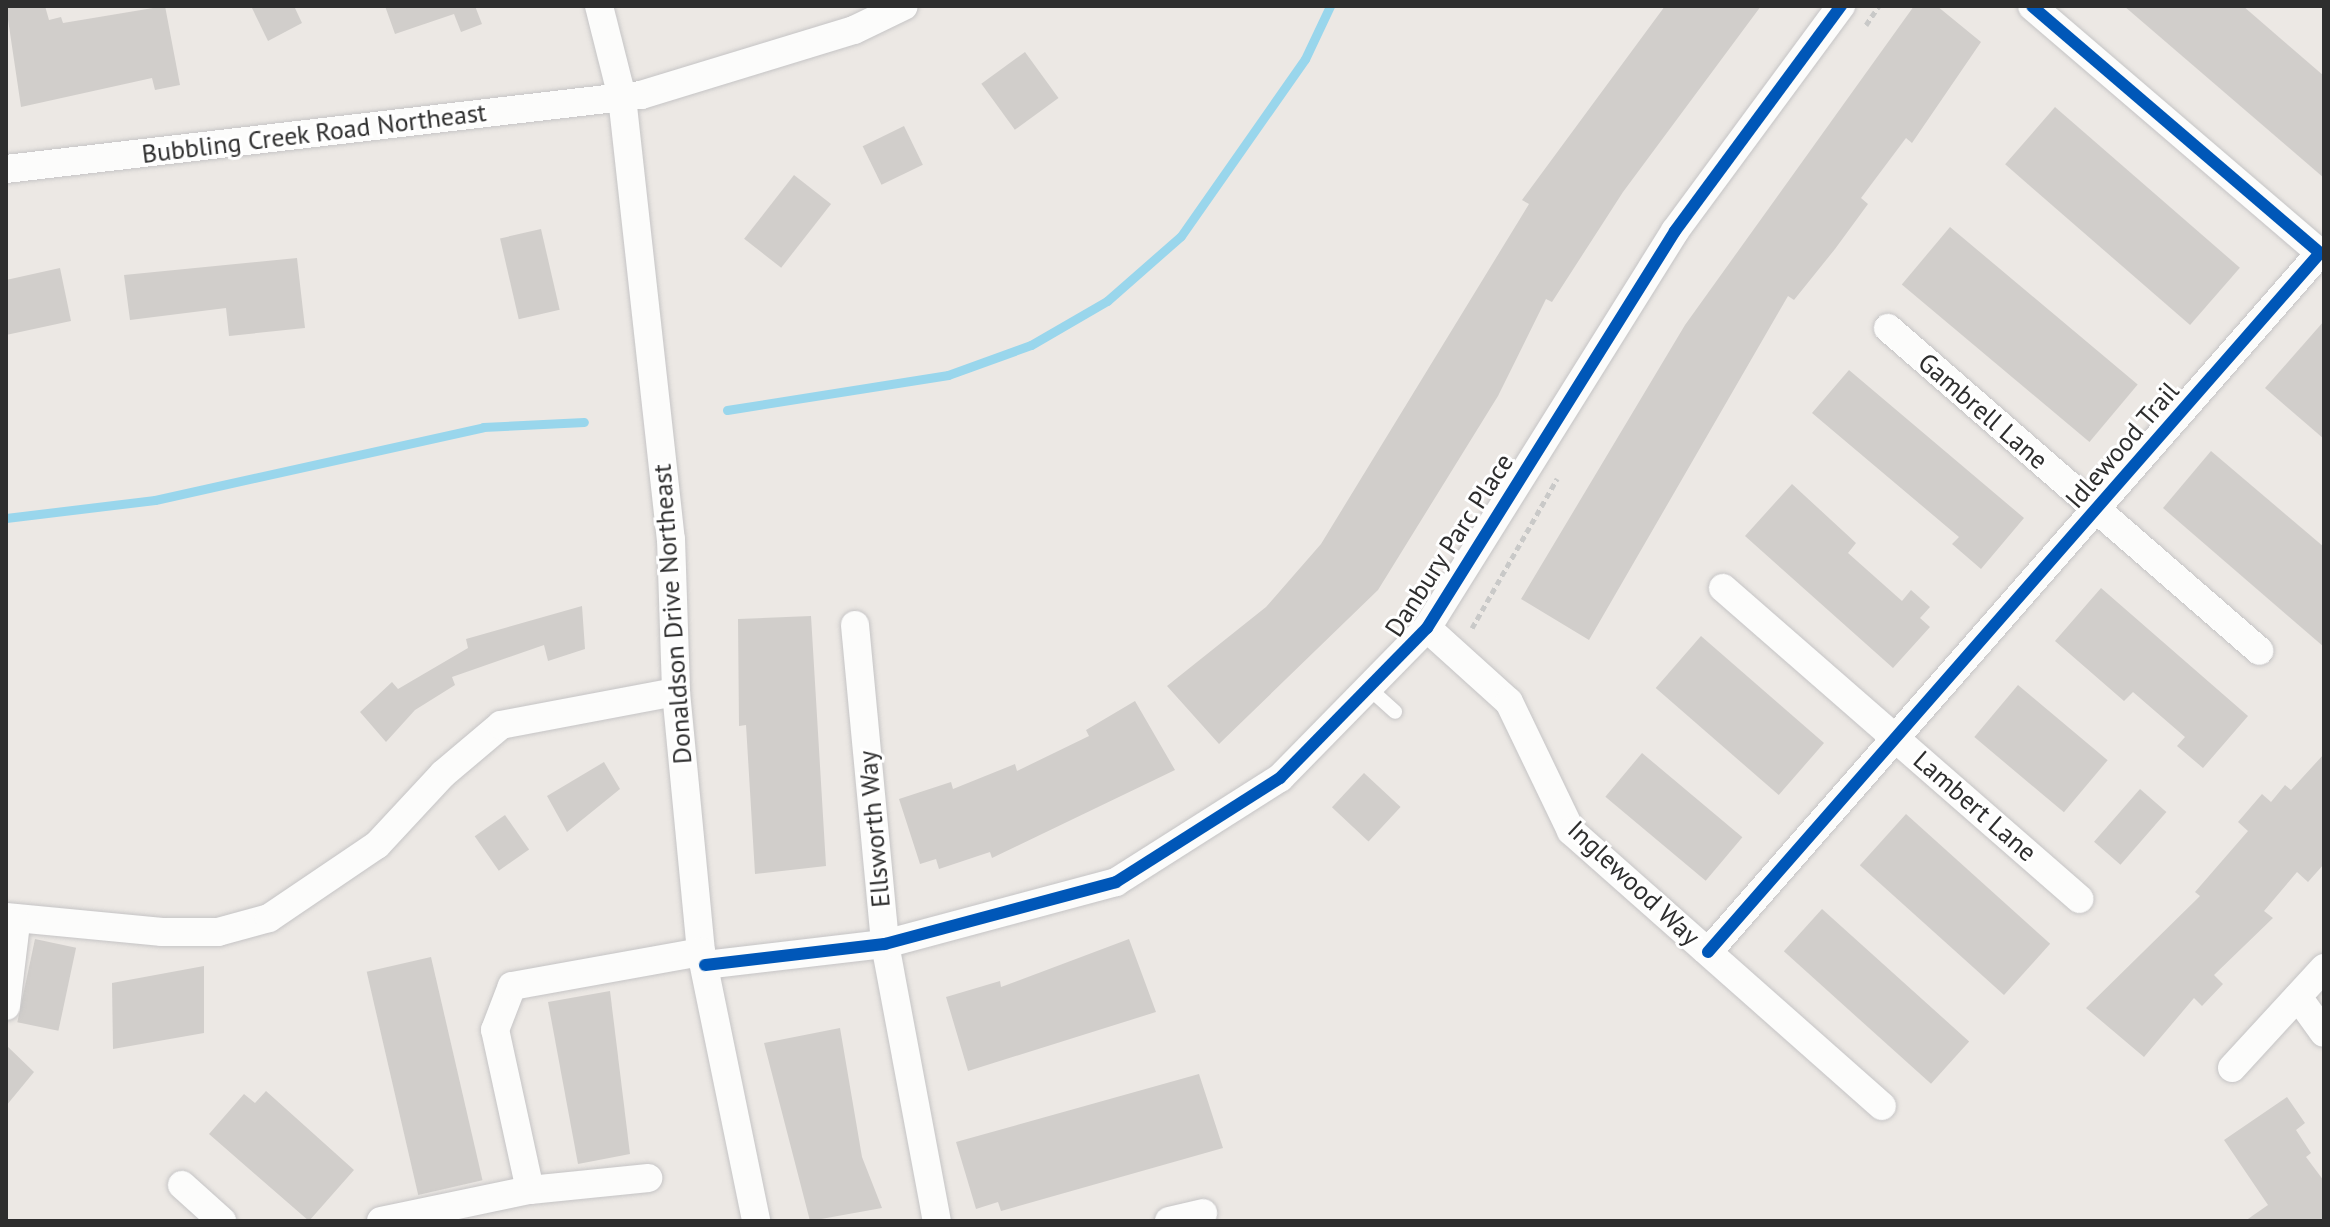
<!DOCTYPE html>
<html>
<head>
<meta charset="utf-8">
<style>
	body { margin:0 }
	#map { position:relative; width:2330px; height:1227px; overflow:hidden; background:#ece8e4; font-family:"PT Sans",sans-serif }
	div>[style] { position:absolute }
	.stream>* { height:9px; margin:-4.5px; padding:0 4.5px; transform-origin:4.5px; border-radius:4.5px; background:#99d6ec }
	.building>* { inset:0; background:#d1cecb; transform-origin:0 0 }
	.path>* { height:5px; margin-top:-2.5px; transform-origin:0; background:repeating-linear-gradient(90deg,#c9c9c8 0 6px,transparent 0 10px) }
	.roads { filter:drop-shadow(0 0 2px #c5c4c5) drop-shadow(0 0 2px #c5c4c5) }
	.service>* { height:14px; margin:-7px; padding:0 7px; transform-origin:7px; border-radius:7px; background:#fcfcfb }
	.minor>* { height:28px; margin:-14px; padding:0 14px; transform-origin:14px; border-radius:14px; background:#fcfcfb }
	.cycleway>* { height:12px; margin:-6px; padding:0 6px; transform-origin:6px; border-radius:6px; background:#0057b8 }
	span { translate:-50% -50%; white-space:nowrap; text-align:center; line-height:1.15; -webkit-text-stroke:6px #fff; paint-order:stroke }
	.street-label { font-size:26px; color:#2e2e2e }
	.frame { position:absolute; inset:0; border:8px solid #2e2e2e; pointer-events:none }
</style>
</head>
<body>
<div id="map">
	<div class="stream">
		<i style="left:727px;top:410px;width:224px;rotate:-9deg"></i>
		<i style="left:948px;top:375px;width:88px;rotate:-19.9deg"></i>
		<i style="left:1031px;top:345px;width:88px;rotate:-30.1deg"></i>
		<i style="left:1107px;top:301px;width:98px;rotate:-41.3deg"></i>
		<i style="left:1181px;top:236px;width:216px;rotate:-55deg"></i>
		<i style="left:1305px;top:59px;width:59px;rotate:-64.7deg"></i>
		<i style="left:6px;top:518px;width:150px;rotate:-6.9deg"></i>
		<i style="left:155px;top:500px;width:336px;rotate:-12.5deg"></i>
		<i style="left:483px;top:427px;width:101px;rotate:-2.8deg"></i>
	</div>
	<div class="building">
		<i style="clip-path:polygon(6px 6px,45px 6px,49px 20px,61px 17px,63px 23px,165px 6px,180px 85px,155px 90px,152px 78px,21px 107px)"></i>
		<i style="clip-path:polygon(251px 6px,294px 6px,302px 23px,268px 41px)"></i>
		<i style="clip-path:polygon(385px 6px,475px 6px,482px 24px,461px 32px,454px 14px,395px 34px)"></i>
		<i style="clip-path:polygon(1665px 6px,1761px 6px,1623px 192px,1552px 302px,1546px 299px,1498px 396px,1378px 590px,1219px 744px,1167px 686px,1266px 607px,1321px 544px,1529px 204px,1522px 200px)"></i>
		<i style="clip-path:polygon(1914px 6px,1937px 6px,1981px 42px,1912px 143px,1906px 138px,1861px 198px,1868px 204px,1835px 249px,1794px 300px,1788px 296px,1589px 640px,1521px 599px,1685px 325px)"></i>
		<i style="clip-path:polygon(2124px 6px,2243px 6px,2324px 76px,2324px 178px)"></i>
		<i style="left:1025px;top:52px;width:57px;height:54px;rotate:54deg"></i>
		<i style="left:2055px;top:107px;width:245px;height:76px;rotate:41deg"></i>
		<i style="left:904px;top:126px;width:43px;height:46px;rotate:64deg"></i>
		<i style="left:794px;top:175px;width:47px;height:81px;rotate:38deg"></i>
		<i style="left:1950px;top:227px;width:245px;height:75px;rotate:40deg"></i>
		<i style="left:541px;top:229px;width:83px;height:42px;rotate:77deg"></i>
		<i style="clip-path:polygon(297px 258px,305px 328px,229px 336px,226px 308px,130px 320px,124px 275px)"></i>
		<i style="clip-path:polygon(60px 268px,71px 321px,6px 335px,6px 280px)"></i>
		<i style="clip-path:polygon(2324px 321px,2324px 439px,2265px 388px)"></i>
		<i style="clip-path:polygon(1849px 370px,2024px 518px,1981px 569px,1952px 544px,1959px 537px,1812px 413px)"></i>
		<i style="clip-path:polygon(2211px 451px,2324px 547px,2324px 647px,2163px 508px)"></i>
		<i style="clip-path:polygon(1792px 484px,1856px 543px,1848px 553px,1902px 601px,1911px 590px,1930px 607px,1920px 618px,1930px 627px,1893px 668px,1745px 536px)"></i>
		<i style="clip-path:polygon(2101px 588px,2248px 716px,2203px 768px,2177px 746px,2185px 737px,2133px 692px,2124px 701px,2055px 641px)"></i>
		<i style="clip-path:polygon(582px 606px,585px 649px,548px 661px,544px 645px,452px 677px,455px 685px,415px 710px,386px 742px,360px 712px,392px 682px,398px 689px,468px 648px,466px 639px)"></i>
		<i style="clip-path:polygon(811px 616px,826px 866px,755px 874px,746px 725px,739px 726px,738px 619px)"></i>
		<i style="left:1701px;top:636px;width:163px;height:69px;rotate:41deg"></i>
		<i style="left:2018px;top:685px;width:117px;height:68px;rotate:40deg"></i>
		<i style="clip-path:polygon(1135px 701px,1175px 770px,992px 858px,990px 852px,939px 869px,936px 859px,920px 864px,899px 799px,951px 782px,953px 789px,1015px 764px,1017px 771px,1089px 736px,1086px 730px)"></i>
		<i style="left:1642px;top:753px;width:131px;height:57px;rotate:40deg"></i>
		<i style="clip-path:polygon(2324px 754px,2324px 864px,2308px 882px,2297px 872px,2264px 911px,2273px 918px,2214px 975px,2223px 984px,2202px 1006px,2194px 998px,2144px 1057px,2086px 1008px,2200px 896px,2195px 892px,2248px 831px,2238px 822px,2262px 794px,2271px 802px,2285px 785px,2291px 790px)"></i>
		<i style="clip-path:polygon(604px 762px,620px 789px,567px 832px,547px 796px)"></i>
		<i style="left:1364px;top:773px;width:50px;height:47px;rotate:43deg"></i>
		<i style="left:2140px;top:789px;width:35px;height:70px;rotate:41deg"></i>
		<i style="left:1906px;top:814px;width:194px;height:69px;rotate:42deg"></i>
		<i style="left:505px;top:815px;width:42px;height:37px;rotate:55deg"></i>
		<i style="left:1822px;top:909px;width:198px;height:57px;rotate:42deg"></i>
		<i style="left:35px;top:939px;width:42px;height:85px;rotate:12deg"></i>
		<i style="clip-path:polygon(1129px 939px,1156px 1012px,968px 1071px,946px 997px,1000px 981px,1001px 987px)"></i>
		<i style="left:431px;top:957px;width:229px;height:66px;rotate:77deg"></i>
		<i style="clip-path:polygon(204px 966px,204px 1033px,113px 1049px,112px 983px)"></i>
		<i style="clip-path:polygon(610px 991px,630px 1154px,578px 1164px,548px 1002px)"></i>
		<i style="clip-path:polygon(840px 1028px,862px 1157px,882px 1208px,810px 1221px,764px 1043px)"></i>
		<i style="clip-path:polygon(6px 1045px,34px 1072px,6px 1106px)"></i>
		<i style="clip-path:polygon(1199px 1074px,1223px 1148px,1001px 1211px,998px 1202px,976px 1209px,956px 1142px)"></i>
		<i style="clip-path:polygon(266px 1091px,354px 1170px,309px 1221px,209px 1134px,244px 1094px,255px 1103px)"></i>
		<i style="clip-path:polygon(2287px 1097px,2305px 1123px,2296px 1130px,2311px 1153px,2306px 1157px,2324px 1181px,2324px 1221px,2245px 1221px,2268px 1205px,2224px 1140px)"></i>
	</div>
	<div class="path">
		<i style="left:1866px;top:25px;width:23px;rotate:-56deg"></i>
		<i style="left:1472px;top:628px;width:172px;rotate:-60.3deg"></i>
	</div>
	<div class="roads">
		<div class="service">
			<i style="left:1372px;top:691px;width:31px;rotate:42deg"></i>
		</div>
		<div class="minor">
			<i style="left:599px;top:6px;width:94px;rotate:75.8deg"></i>
			<i style="left:622px;top:97px;width:445px;rotate:83.7deg"></i>
			<i style="left:671px;top:539px;width:153px;rotate:88.1deg"></i>
			<i style="left:676px;top:692px;width:261px;rotate:84.5deg"></i>
			<i style="left:701px;top:952px;width:275px;rotate:78.4deg"></i>
			<i style="left:6px;top:169px;width:639px;rotate:-6.65deg"></i>
			<i style="left:641px;top:95px;width:223px;rotate:-17deg"></i>
			<i style="left:854px;top:30px;width:55px;rotate:-25.6deg"></i>
			<i style="left:1888px;top:328px;width:492px;rotate:41deg"></i>
			<i style="left:1723px;top:588px;width:473px;rotate:41.1deg"></i>
			<i style="left:855px;top:625px;width:320px;rotate:84.6deg"></i>
			<i style="left:885px;top:944px;width:282px;rotate:79.4deg"></i>
			<i style="left:1427px;top:628px;width:110px;rotate:42.1deg"></i>
			<i style="left:1509px;top:702px;width:143px;rotate:64.3deg"></i>
			<i style="left:1571px;top:831px;width:415px;rotate:41.5deg"></i>
			<i style="left:6px;top:917px;width:157px;rotate:5.5deg"></i>
			<i style="left:162px;top:932px;width:56px"></i>
			<i style="left:218px;top:932px;width:53px;rotate:-15.4deg"></i>
			<i style="left:269px;top:918px;width:130px;rotate:-34.1deg"></i>
			<i style="left:377px;top:845px;width:97px;rotate:-47.1deg"></i>
			<i style="left:443px;top:774px;width:76px;rotate:-40.2deg"></i>
			<i style="left:501px;top:725px;width:178px;rotate:-10.7deg"></i>
			<i style="left:1708px;top:952px;width:929px;rotate:-48.8deg"></i>
			<i style="left:2320px;top:253px;width:379px;rotate:-139.4deg"></i>
			<i style="left:705px;top:965px;width:181px;rotate:-6.7deg"></i>
			<i style="left:885px;top:944px;width:239px;rotate:-15deg"></i>
			<i style="left:1116px;top:882px;width:194px;rotate:-32.4deg"></i>
			<i style="left:1280px;top:778px;width:210px;rotate:-45.6deg"></i>
			<i style="left:1427px;top:628px;width:468px;rotate:-58deg"></i>
			<i style="left:1675px;top:231px;width:280px;rotate:-53.6deg"></i>
			<i style="left:2298px;top:997px;width:44px;rotate:54.2deg"></i>
			<i style="left:6px;top:1006px;width:84px;rotate:-83.1deg"></i>
			<i style="left:2232px;top:1068px;width:136px;rotate:-47.4deg"></i>
			<i style="left:182px;top:1185px;width:54px;rotate:42deg"></i>
			<i style="left:530px;top:1190px;width:119px;rotate:-5.8deg"></i>
			<i style="left:381px;top:1221px;width:152px;rotate:-11.8deg"></i>
			<i style="left:530px;top:1190px;width:164px;rotate:-102.3deg"></i>
			<i style="left:495px;top:1030px;width:47px;rotate:-68.9deg"></i>
			<i style="left:512px;top:986px;width:192px;rotate:-10.2deg"></i>
			<i style="left:1169px;top:1221px;width:35px;rotate:-13deg"></i>
		</div>
	</div>
	<div class="cycleway">
		<i style="left:1708px;top:952px;width:929px;rotate:-48.8deg"></i>
		<i style="left:2320px;top:253px;width:379px;rotate:-139.4deg"></i>
		<i style="left:705px;top:965px;width:181px;rotate:-6.7deg"></i>
		<i style="left:885px;top:944px;width:239px;rotate:-15deg"></i>
		<i style="left:1116px;top:882px;width:194px;rotate:-32.4deg"></i>
		<i style="left:1280px;top:778px;width:210px;rotate:-45.6deg"></i>
		<i style="left:1427px;top:628px;width:468px;rotate:-58deg"></i>
		<i style="left:1675px;top:231px;width:280px;rotate:-53.6deg"></i>
	</div>
	<div class="street-label">
		<span style="left:314px;top:133px;rotate:-7deg">Bubbling Creek Road Northeast</span>
		<span style="left:1983px;top:411px;rotate:41deg">Gambrell Lane</span>
		<span style="left:2122px;top:445px;rotate:-49deg">Idlewood Trail</span>
		<span style="left:1449px;top:545px;rotate:-57deg">Danbury Parc Place</span>
		<span style="left:672px;top:614px;rotate:-94deg">Donaldson Drive Northeast</span>
		<span style="left:1975px;top:806px;rotate:41deg">Lambert Lane</span>
		<span style="left:874px;top:829px;rotate:-95deg">Ellsworth Way</span>
		<span style="left:1634px;top:883px;rotate:43deg">Inglewood Way</span>
	</div>
	<div class="frame"></div>
</div>
</body>
</html>
